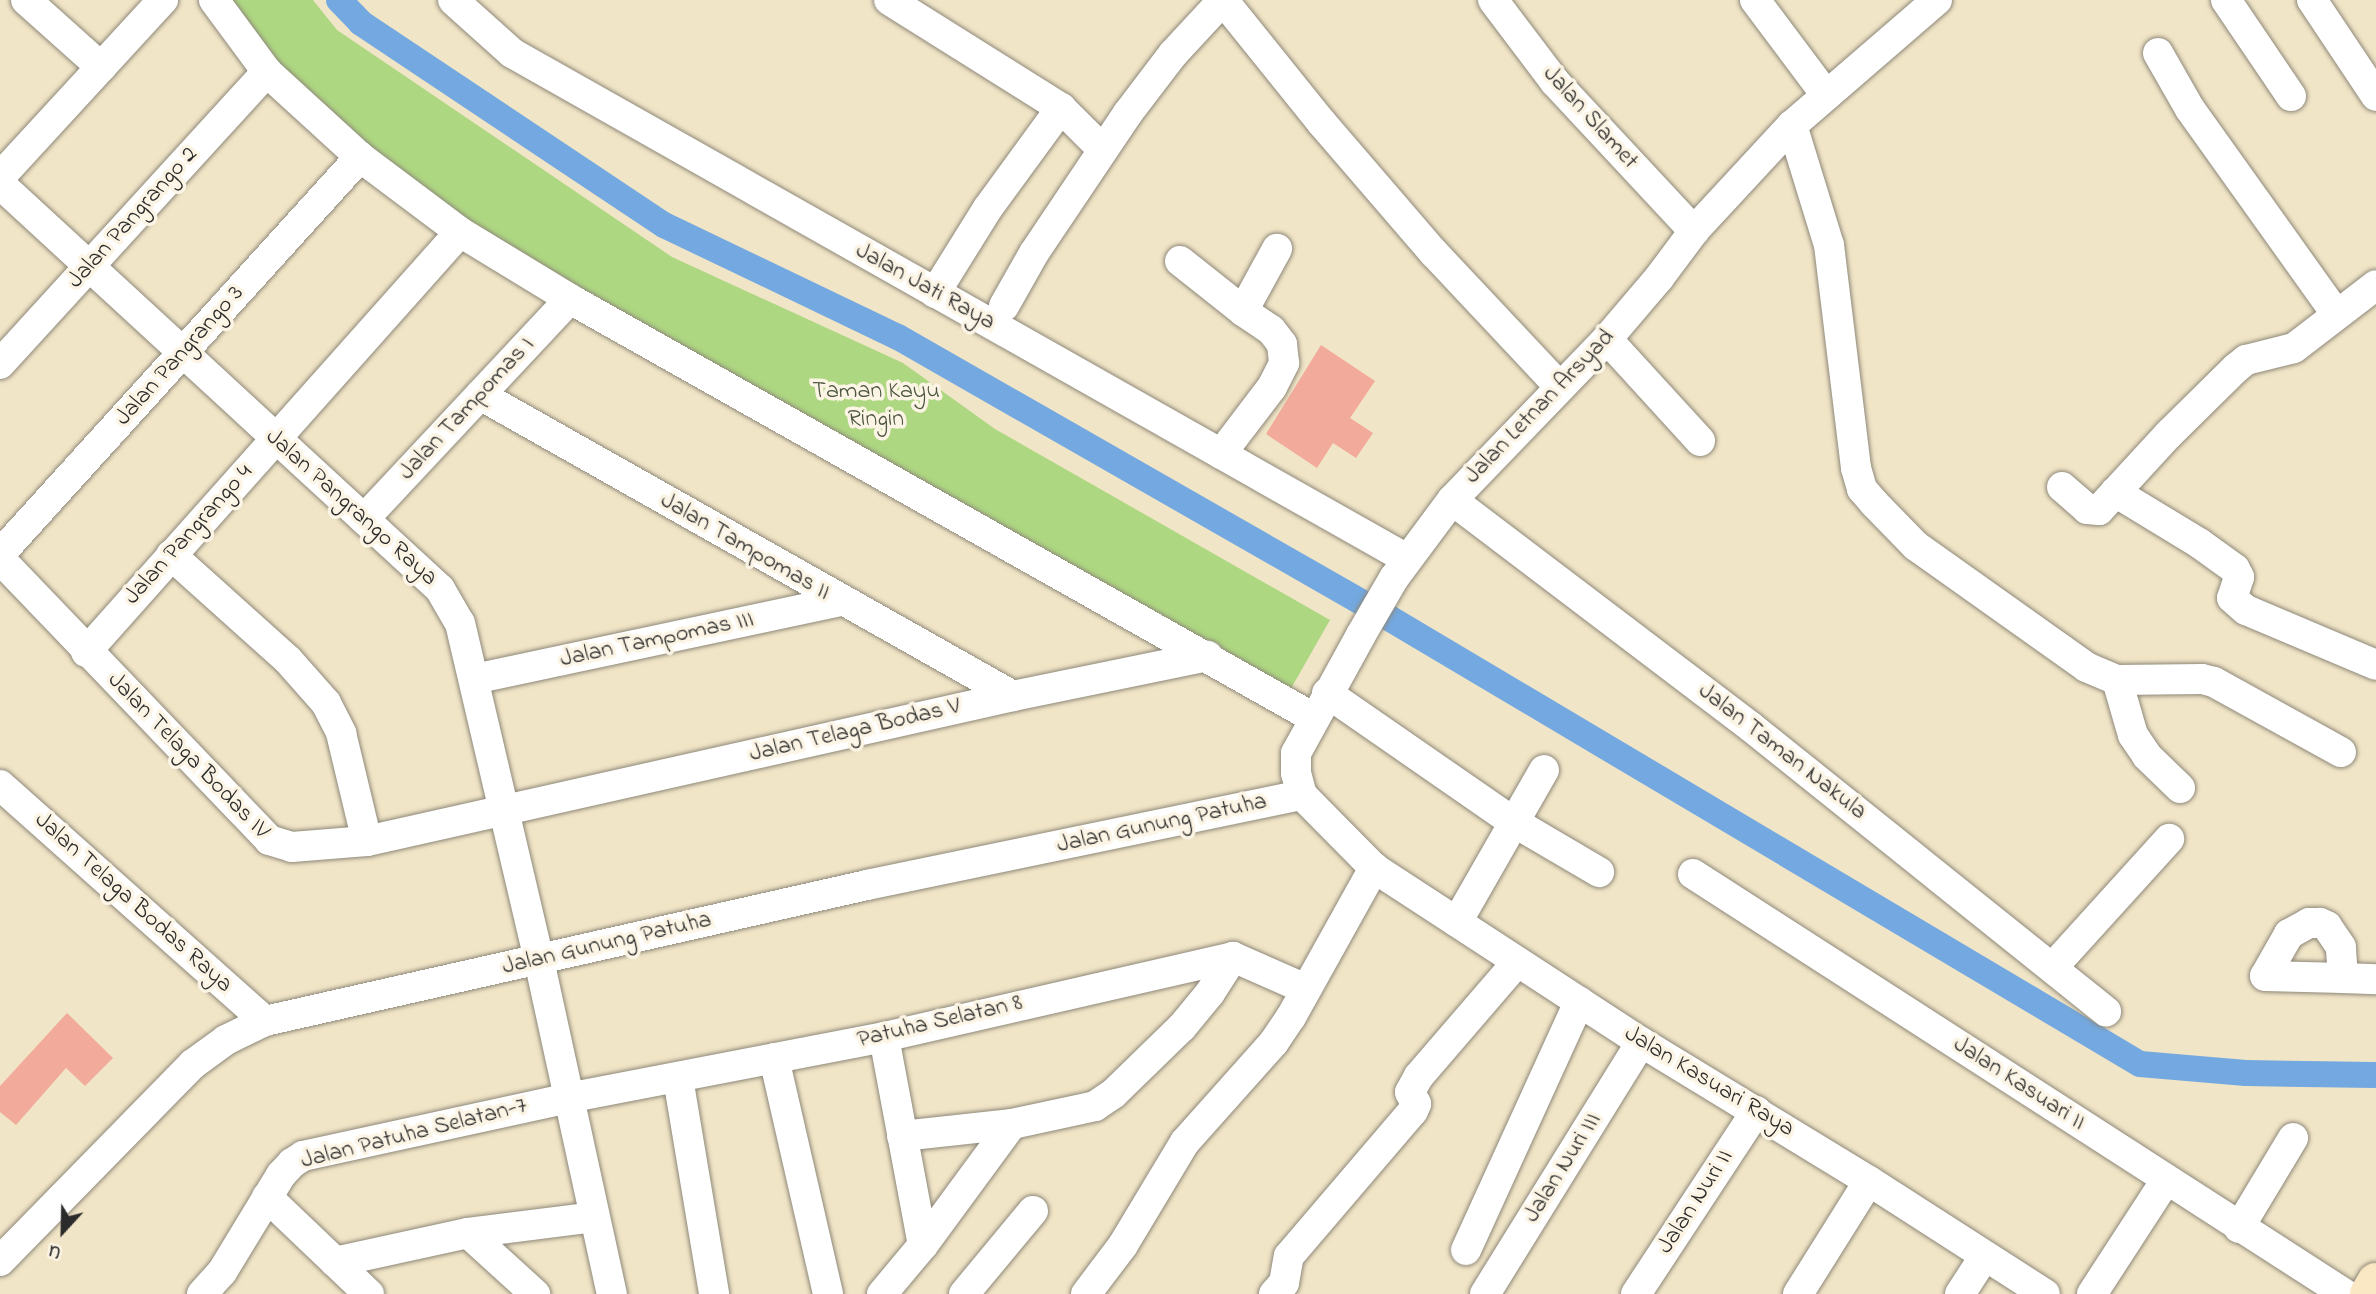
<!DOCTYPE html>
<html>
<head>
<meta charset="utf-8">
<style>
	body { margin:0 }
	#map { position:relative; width:2376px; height:1294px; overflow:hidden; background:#f1e5c7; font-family:"Indie Flower",sans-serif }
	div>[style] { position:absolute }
	.green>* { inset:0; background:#aed782 }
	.canal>* { height:26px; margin:-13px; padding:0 13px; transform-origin:13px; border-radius:13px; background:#73a8e0 }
	.building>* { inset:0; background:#f2ab9b }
	.roads { filter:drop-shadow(0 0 2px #8e8879) drop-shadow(0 0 2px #8e8879) }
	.street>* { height:30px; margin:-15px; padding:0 15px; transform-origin:15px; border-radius:15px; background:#fff }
	.secondary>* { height:38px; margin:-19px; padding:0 19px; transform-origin:19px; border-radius:19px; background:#fae7c3 }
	span { translate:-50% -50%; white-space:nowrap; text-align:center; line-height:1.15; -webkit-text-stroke:7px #fcf5e5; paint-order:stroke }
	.street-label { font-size:24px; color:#2b2b2b }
	.park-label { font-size:24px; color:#4c5641 }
	.north { position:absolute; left:28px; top:1196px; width:70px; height:70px; -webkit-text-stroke:5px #fcf5e5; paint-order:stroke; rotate:202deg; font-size:19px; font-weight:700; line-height:28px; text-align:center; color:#2b2b2b }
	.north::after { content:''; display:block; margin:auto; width:24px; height:32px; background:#2b2b2b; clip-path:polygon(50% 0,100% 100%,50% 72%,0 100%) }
</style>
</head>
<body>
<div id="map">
	<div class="green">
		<i style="clip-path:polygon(222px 0,313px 0,337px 30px,672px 257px,903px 363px,995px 429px,1330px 620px,1289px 692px,560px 287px,351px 143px)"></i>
	</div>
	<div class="canal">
		<i style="left:339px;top:0;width:32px;rotate:46deg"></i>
		<i style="left:361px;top:23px;width:364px;rotate:33.7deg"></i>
		<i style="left:664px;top:225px;width:259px;rotate:25.6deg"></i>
		<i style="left:898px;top:337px;width:566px;rotate:29.78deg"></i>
		<i style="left:1389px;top:618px;width:873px;rotate:30.71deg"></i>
		<i style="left:2140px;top:1064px;width:106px;rotate:4.9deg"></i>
		<i style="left:2246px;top:1073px;width:130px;rotate:0.9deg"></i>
	</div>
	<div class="building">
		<i style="clip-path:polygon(1321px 345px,1375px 381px,1350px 418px,1373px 433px,1356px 458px,1333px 443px,1317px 468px,1266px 434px)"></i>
		<i style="clip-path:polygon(67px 1013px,113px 1058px,85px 1086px,66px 1068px,16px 1125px,0 1112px,0 1086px)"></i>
	</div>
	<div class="roads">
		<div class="street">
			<i style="left:26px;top:0;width:101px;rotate:41.8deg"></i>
			<i style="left:214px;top:0;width:89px;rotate:53.6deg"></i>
			<i style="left:267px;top:72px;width:126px;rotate:42.4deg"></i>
			<i style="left:360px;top:157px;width:125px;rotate:36.9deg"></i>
			<i style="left:460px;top:232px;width:129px;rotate:31.3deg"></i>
			<i style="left:570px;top:299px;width:854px;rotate:29.39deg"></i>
			<i style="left:453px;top:0;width:79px;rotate:41.9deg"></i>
			<i style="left:512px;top:53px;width:1028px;rotate:29.48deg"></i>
			<i style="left:889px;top:0;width:203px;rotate:32.1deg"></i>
			<i style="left:1061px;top:108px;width:59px;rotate:45deg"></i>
			<i style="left:1223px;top:0;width:158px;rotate:51.2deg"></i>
			<i style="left:1322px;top:123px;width:172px;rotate:49.3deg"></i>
			<i style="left:1434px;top:253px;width:184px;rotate:46.8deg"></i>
			<i style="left:1493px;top:0;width:103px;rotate:52.9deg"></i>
			<i style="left:1555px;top:82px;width:204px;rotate:47deg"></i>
			<i style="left:1755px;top:0;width:119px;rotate:53.2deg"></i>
			<i style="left:1937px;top:0;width:191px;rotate:139.2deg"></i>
			<i style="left:1792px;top:125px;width:144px;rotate:132.8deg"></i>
			<i style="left:1694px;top:231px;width:59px;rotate:126.7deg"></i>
			<i style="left:1659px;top:278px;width:80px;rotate:130.4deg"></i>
			<i style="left:1607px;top:339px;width:223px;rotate:133.9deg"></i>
			<i style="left:1452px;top:500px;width:97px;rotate:126.6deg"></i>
			<i style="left:1394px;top:578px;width:66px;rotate:120.1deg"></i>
			<i style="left:1361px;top:635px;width:135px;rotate:118.8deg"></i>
			<i style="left:1296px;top:753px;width:20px;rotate:90deg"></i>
			<i style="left:1296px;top:773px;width:23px;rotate:75deg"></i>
			<i style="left:1302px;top:795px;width:103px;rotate:45.4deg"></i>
			<i style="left:1374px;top:868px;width:319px;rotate:33.1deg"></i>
			<i style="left:1641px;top:1042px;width:267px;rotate:31.4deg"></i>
			<i style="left:1869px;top:1181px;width:209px;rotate:32.7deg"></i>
			<i style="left:2226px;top:0;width:116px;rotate:55.9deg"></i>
			<i style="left:2312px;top:0;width:115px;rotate:56.3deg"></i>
			<i style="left:2158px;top:53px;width:64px;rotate:60.3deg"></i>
			<i style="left:2190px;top:109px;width:252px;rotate:54.5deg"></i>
			<i style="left:1792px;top:125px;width:126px;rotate:72.9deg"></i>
			<i style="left:1829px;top:245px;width:225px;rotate:83.1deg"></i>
			<i style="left:1856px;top:468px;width:22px;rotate:74deg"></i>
			<i style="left:1862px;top:489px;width:18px;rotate:49deg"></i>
			<i style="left:1874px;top:503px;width:60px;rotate:45.7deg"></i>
			<i style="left:1916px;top:546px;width:209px;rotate:35.4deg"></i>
			<i style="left:2086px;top:667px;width:34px;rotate:23deg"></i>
			<i style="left:2117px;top:680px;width:85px;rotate:-0.7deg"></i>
			<i style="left:2202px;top:679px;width:12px;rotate:14deg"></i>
			<i style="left:2214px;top:682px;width:145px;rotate:28.9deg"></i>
			<i style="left:0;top:177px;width:241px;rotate:-47.4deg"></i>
			<i style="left:0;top:184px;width:598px;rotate:42.63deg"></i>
			<i style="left:440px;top:589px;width:39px;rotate:60deg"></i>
			<i style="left:460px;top:623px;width:346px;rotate:76.8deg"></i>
			<i style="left:539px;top:960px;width:342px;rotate:77.7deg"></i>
			<i style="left:1180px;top:261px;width:80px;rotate:38.4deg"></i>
			<i style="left:935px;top:293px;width:100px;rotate:-58.1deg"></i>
			<i style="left:988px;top:208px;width:124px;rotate:-53.9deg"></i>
			<i style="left:1004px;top:306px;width:61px;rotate:-60.5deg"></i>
			<i style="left:1034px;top:253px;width:169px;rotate:-56.1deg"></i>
			<i style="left:1128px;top:113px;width:74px;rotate:-52.7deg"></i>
			<i style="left:1173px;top:54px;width:74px;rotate:-47.2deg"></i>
			<i style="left:1607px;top:339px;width:138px;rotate:47.6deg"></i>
			<i style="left:0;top:364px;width:396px;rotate:-47.6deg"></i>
			<i style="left:480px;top:395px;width:612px;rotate:29.45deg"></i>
			<i style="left:1221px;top:454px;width:84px;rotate:-52.7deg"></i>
			<i style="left:1272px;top:387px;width:27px;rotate:-63deg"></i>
			<i style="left:1284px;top:363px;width:19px;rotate:-96deg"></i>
			<i style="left:1282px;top:344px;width:18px;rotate:-128deg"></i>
			<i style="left:1271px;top:330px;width:34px;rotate:-146deg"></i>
			<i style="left:1243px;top:311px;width:71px;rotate:-61.3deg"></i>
			<i style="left:2062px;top:487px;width:33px;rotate:41deg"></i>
			<i style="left:2087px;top:509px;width:12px;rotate:5deg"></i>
			<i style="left:2099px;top:510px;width:103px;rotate:-47.4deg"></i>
			<i style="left:2169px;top:434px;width:94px;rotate:-44.6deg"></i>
			<i style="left:2236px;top:368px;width:13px;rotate:-39deg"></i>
			<i style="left:2246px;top:360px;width:49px;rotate:-14deg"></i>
			<i style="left:2294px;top:348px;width:103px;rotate:-37.5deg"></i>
			<i style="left:2115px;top:492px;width:98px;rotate:31.3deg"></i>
			<i style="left:2199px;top:543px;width:44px;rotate:35.8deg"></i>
			<i style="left:2235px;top:569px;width:9px;rotate:63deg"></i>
			<i style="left:2239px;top:577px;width:22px;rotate:108deg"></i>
			<i style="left:2232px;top:598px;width:18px;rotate:41deg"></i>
			<i style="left:2246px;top:610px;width:141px;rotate:22.9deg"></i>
			<i style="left:1452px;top:500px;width:375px;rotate:37.2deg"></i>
			<i style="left:1751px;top:727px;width:455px;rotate:38.7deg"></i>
			<i style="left:364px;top:519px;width:301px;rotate:-46.9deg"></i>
			<i style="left:0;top:554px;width:536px;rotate:-47.8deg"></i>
			<i style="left:171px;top:555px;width:157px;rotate:41.9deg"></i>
			<i style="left:288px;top:660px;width:57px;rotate:48.5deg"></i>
			<i style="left:326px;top:703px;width:34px;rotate:63deg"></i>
			<i style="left:341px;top:733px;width:111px;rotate:76.5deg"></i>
			<i style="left:0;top:559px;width:389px;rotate:46.2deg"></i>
			<i style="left:269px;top:840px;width:24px;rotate:17deg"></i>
			<i style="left:292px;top:847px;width:75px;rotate:-4.6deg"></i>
			<i style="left:367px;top:841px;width:662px;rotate:-12.65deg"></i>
			<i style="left:1013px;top:696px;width:199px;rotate:-11.6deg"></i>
			<i style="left:86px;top:652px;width:562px;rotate:-48.32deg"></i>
			<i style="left:474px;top:679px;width:374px;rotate:-12deg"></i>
			<i style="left:2117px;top:680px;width:57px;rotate:73.8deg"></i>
			<i style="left:2133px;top:735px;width:25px;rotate:56deg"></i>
			<i style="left:2147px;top:756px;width:46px;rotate:44.1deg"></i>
			<i style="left:1327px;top:693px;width:225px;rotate:34.7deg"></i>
			<i style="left:1512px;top:821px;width:101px;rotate:30.4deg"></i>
			<i style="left:0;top:785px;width:355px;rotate:41.7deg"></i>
			<i style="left:1693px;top:874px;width:776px;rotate:32.79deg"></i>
			<i style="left:1457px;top:922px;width:175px;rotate:-60.2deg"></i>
			<i style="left:2053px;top:967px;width:173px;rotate:-47.8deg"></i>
			<i style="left:2343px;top:978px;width:31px;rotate:-94deg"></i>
			<i style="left:2341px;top:947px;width:25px;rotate:-124deg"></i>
			<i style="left:2327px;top:926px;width:8px;rotate:-157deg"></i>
			<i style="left:2320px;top:923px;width:11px;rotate:180deg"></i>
			<i style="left:2309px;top:923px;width:23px;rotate:151deg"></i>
			<i style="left:2289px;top:934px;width:48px;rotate:119.7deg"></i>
			<i style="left:2265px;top:976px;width:78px;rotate:1.5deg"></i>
			<i style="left:2343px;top:978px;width:33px;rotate:2deg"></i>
			<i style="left:884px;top:1037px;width:212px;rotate:79.4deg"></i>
			<i style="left:774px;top:1058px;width:242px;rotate:77.1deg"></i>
			<i style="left:678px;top:1078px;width:219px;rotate:80.5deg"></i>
			<i style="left:902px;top:1136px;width:111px;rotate:-6.2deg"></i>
			<i style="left:1012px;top:1124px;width:85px;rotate:-12.2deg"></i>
			<i style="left:1095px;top:1106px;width:22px;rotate:-34deg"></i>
			<i style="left:1113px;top:1094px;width:96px;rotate:-44.2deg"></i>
			<i style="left:1182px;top:1027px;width:44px;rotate:-50.5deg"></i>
			<i style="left:1210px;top:993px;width:43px;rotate:-57.4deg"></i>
			<i style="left:267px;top:1197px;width:141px;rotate:43.6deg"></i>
			<i style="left:2239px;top:1228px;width:105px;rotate:-59deg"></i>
			<i style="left:468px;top:1233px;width:91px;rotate:42.3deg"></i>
			<i style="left:1466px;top:1250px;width:273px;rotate:-65.5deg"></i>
			<i style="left:0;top:1261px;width:276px;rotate:-45.6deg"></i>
			<i style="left:193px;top:1064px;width:41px;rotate:-36deg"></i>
			<i style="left:226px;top:1040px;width:43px;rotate:-26deg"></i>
			<i style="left:265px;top:1021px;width:617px;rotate:-12.73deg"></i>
			<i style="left:867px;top:885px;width:444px;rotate:-11.7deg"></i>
			<i style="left:335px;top:1262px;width:136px;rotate:-12.3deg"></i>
			<i style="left:468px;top:1233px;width:127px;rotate:-7.2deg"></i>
			<i style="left:202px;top:1294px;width:30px;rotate:-48deg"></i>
			<i style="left:222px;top:1272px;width:114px;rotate:-58.7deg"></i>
			<i style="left:281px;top:1175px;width:16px;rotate:-47deg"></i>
			<i style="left:292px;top:1163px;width:13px;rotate:-32deg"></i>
			<i style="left:303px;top:1156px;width:271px;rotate:-12.3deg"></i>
			<i style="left:568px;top:1098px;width:322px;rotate:-10.9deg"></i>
			<i style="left:884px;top:1037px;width:358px;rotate:-12.9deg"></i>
			<i style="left:1233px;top:957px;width:80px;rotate:23.7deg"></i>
			<i style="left:882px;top:1294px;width:64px;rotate:-50.1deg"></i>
			<i style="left:923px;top:1245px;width:150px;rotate:-53.7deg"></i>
			<i style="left:964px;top:1294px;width:108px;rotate:-50.3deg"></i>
			<i style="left:1086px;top:1294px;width:61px;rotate:-52.9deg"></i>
			<i style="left:1123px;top:1245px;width:120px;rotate:-59deg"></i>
			<i style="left:1185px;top:1142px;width:134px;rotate:-48.3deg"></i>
			<i style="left:1274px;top:1042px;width:30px;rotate:-56deg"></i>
			<i style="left:1291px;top:1017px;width:171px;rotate:-60.9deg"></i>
			<i style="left:1274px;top:1294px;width:15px;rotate:-48deg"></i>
			<i style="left:1284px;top:1283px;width:27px;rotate:-80deg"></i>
			<i style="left:1289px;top:1256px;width:191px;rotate:-49.5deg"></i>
			<i style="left:1413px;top:1111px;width:8px;rotate:-67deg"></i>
			<i style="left:1416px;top:1104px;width:13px;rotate:-117deg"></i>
			<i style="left:1410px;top:1092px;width:18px;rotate:-61deg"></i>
			<i style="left:1419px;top:1076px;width:150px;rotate:-49.3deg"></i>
			<i style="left:1485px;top:1294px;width:296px;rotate:-58.2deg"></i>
			<i style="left:1636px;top:1294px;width:219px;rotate:-56.7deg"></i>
			<i style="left:1798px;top:1294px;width:133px;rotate:-57.9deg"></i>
			<i style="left:1960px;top:1294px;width:44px;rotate:-57deg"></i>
			<i style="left:2092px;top:1294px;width:136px;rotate:-57deg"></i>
		</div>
		<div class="secondary">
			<i style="left:2369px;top:1294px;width:14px;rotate:-60deg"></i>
		</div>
	</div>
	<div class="street-label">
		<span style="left:1590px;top:118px;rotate:48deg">Jalan Slamet</span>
		<span style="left:133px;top:218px;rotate:-48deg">Jalan Pangrango 2</span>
		<span style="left:925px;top:287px;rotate:29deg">Jalan Jati Raya</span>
		<span style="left:180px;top:356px;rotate:-48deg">Jalan Pangrango 3</span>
		<span style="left:1540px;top:407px;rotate:-46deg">Jalan Letnan Arsyad</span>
		<span style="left:467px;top:409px;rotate:-47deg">Jalan Tampomas I</span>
		<span style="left:351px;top:508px;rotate:42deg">Jalan Pangrango Raya</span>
		<span style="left:189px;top:535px;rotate:-48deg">Jalan Pangrango 4</span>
		<span style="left:745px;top:547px;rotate:30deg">Jalan Tampomas II</span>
		<span style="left:657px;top:640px;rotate:-12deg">Jalan Tampomas III</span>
		<span style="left:855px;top:731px;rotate:-13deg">Jalan Telaga Bodas V</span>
		<span style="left:1782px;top:752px;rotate:38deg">Jalan Taman Nakula</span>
		<span style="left:188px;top:756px;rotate:46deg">Jalan Telaga Bodas IV</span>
		<span style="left:1162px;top:824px;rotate:-12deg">Jalan Gunung Patuha</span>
		<span style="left:133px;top:903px;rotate:42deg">Jalan Telaga Bodas Raya</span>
		<span style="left:607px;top:944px;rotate:-13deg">Jalan Gunung Patuha</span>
		<span style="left:940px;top:1022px;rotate:-13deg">Patuha Selatan 8</span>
		<span style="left:1709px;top:1082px;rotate:31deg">Jalan Kasuari Raya</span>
		<span style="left:2019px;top:1084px;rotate:33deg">Jalan Kasuari II</span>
		<span style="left:414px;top:1134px;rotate:-14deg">Jalan Patuha Selatan-7</span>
		<span style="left:1563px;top:1168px;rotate:-58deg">Jalan Nuri III</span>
		<span style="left:1696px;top:1202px;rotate:-57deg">Jalan Nuri II</span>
	</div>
	<div class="park-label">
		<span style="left:876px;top:406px">Taman Kayu<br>Ringin</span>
	</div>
	<div class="north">U</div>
</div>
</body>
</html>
